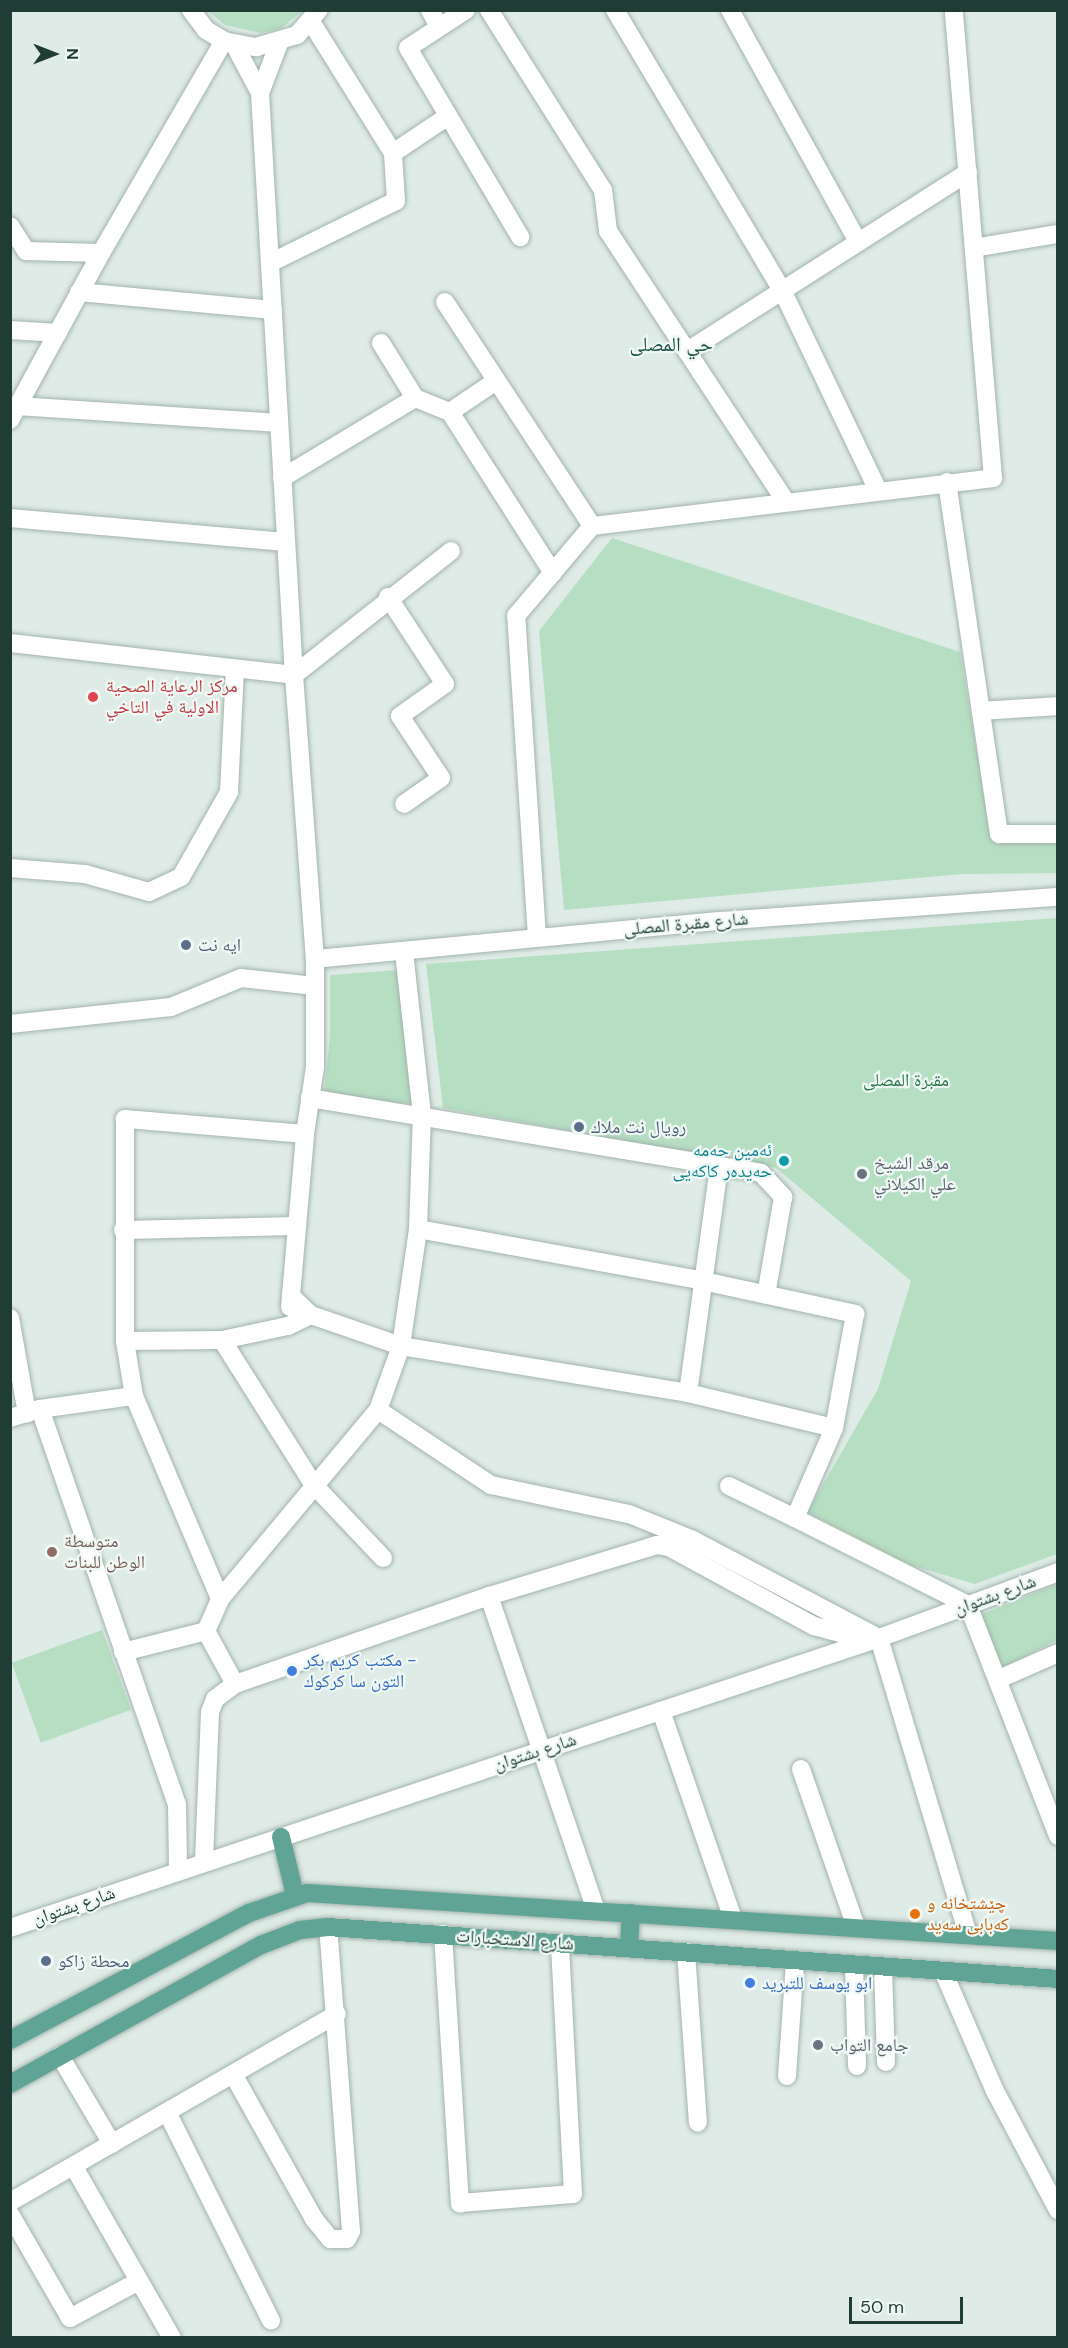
<!DOCTYPE html>
<html>
<head>
<meta charset="utf-8">
<style>
	body { margin:0 }
	#map { position:relative; width:1068px; height:2348px; overflow:hidden; background:#dfebe6; font-family:"DM Sans","Noto Naskh Arabic",sans-serif }
	div>[style] { position:absolute }
	.green>* { inset:0; background:#b6dec2; transform-origin:0 0 }
	.roads { filter:drop-shadow(0 0 2px #a2b3ad) drop-shadow(0 0 2px #a2b3ad) }
	.minor>* { height:18px; margin:-9px; padding:0 9px; transform-origin:9px; border-radius:9px; background:#fff }
	.tertiary>* { height:18px; margin:-9px; padding:0 9px; transform-origin:9px; border-radius:9px; background:#fff }
	.primary>* { height:18px; margin:-9px; padding:0 9px; transform-origin:9px; border-radius:9px; background:#60a495 }
	.dots>* { width:16px; height:16px; translate:-50% -50%; box-sizing:border-box; border:3px solid #eff8f4; border-radius:50% }
	span { translate:-50% -50%; white-space:nowrap; text-align:center; line-height:1.15; -webkit-text-stroke:4.5px #eff8f4; paint-order:stroke }
	.health-label { font-size:18px; color:#be3a42 }
	.left { translate:0 -50%; text-align:left }
	.street-label { font-size:18px; color:#1f3c35 }
	.service-label { font-size:18px; color:#4e5e75 }
	.park-label { font-size:18px; color:#277648 }
	.culture-label { font-size:18px; color:#0d838f }
	.right { translate:-100% -50%; text-align:right }
	.worship-label { font-size:18px; color:#5b616d }
	.education-label { font-size:18px; color:#785e54 }
	.shop-label { font-size:18px; color:#366cbe }
	.food-label { font-size:18px; color:#c56008 }
	.neighbourhood-label { font-size:20px; color:#1a4f44 }
	.frame { position:absolute; inset:0; border:12px solid #1f3c35; pointer-events:none }
	.north { position:absolute; left:24px; top:24px; width:60px; height:60px; -webkit-text-stroke:4px #eff8f4; paint-order:stroke; rotate:90deg; font-size:16px; font-weight:700; line-height:24px; text-align:center; color:#1f3c35 }
	.north::after { content:''; display:block; margin:auto; width:21px; height:27px; background:#1f3c35; clip-path:polygon(50% 0,100% 100%,50% 72%,0 100%) }
	.scale { position:absolute; left:849px; top:2297px; width:114px; height:27px; box-sizing:border-box; border:3px solid #1f3c35; border-top:0; padding-left:8px; font-size:18px; line-height:21px; white-space:nowrap; color:#1f3c35; -webkit-text-stroke:4px #eff8f4; paint-order:stroke }
</style>
</head>
<body>
<div id="map">
	<div class="green">
		<i style="clip-path:polygon(208px 11px,302px 11px,280px 29px,261px 33px,225px 25px)"></i>
		<i style="clip-path:polygon(612px 538px,960px 652px,991px 838px,1057px 839px,1057px 873px,962px 874px,564px 910px,539px 631px)"></i>
		<i style="clip-path:polygon(1057px 918px,1057px 1554px,975px 1584px,910px 1565px,807px 1512px,878px 1389px,911px 1281px,776px 1168px,443px 1108px,426px 964px)"></i>
		<i style="clip-path:polygon(398px 970px,416px 1105px,324px 1093px,330px 1037px,330px 975px)"></i>
		<i style="clip-path:polygon(1057px 1584px,1057px 1640px,1002px 1668px,980px 1615px)"></i>
		<i style="left:102px;top:1630px;width:85px;height:96px;rotate:70deg"></i>
	</div>
	<div class="roads">
		<div class="minor">
			<i style="left:430px;top:10px;width:19px;rotate:62deg"></i>
			<i style="left:466px;top:10px;width:69px;rotate:146.8deg"></i>
			<i style="left:408px;top:48px;width:220px;rotate:59.3deg"></i>
			<i style="left:489px;top:10px;width:213px;rotate:57.7deg"></i>
			<i style="left:603px;top:190px;width:41px;rotate:83deg"></i>
			<i style="left:608px;top:231px;width:324px;rotate:56.7deg"></i>
			<i style="left:615px;top:10px;width:326px;rotate:59.2deg"></i>
			<i style="left:782px;top:290px;width:222px;rotate:64.4deg"></i>
			<i style="left:730px;top:10px;width:265px;rotate:61.1deg"></i>
			<i style="left:393px;top:153px;width:66px;rotate:-33.9deg"></i>
			<i style="left:10px;top:226px;width:30px;rotate:57deg"></i>
			<i style="left:26px;top:251px;width:75px;rotate:1.5deg"></i>
			<i style="left:974px;top:248px;width:85px;rotate:-9.5deg"></i>
			<i style="left:270px;top:263px;width:140px;rotate:-26.2deg"></i>
			<i style="left:396px;top:201px;width:48px;rotate:-93.6deg"></i>
			<i style="left:393px;top:153px;width:155px;rotate:-122deg"></i>
			<i style="left:79px;top:292px;width:195px;rotate:5.3deg"></i>
			<i style="left:445px;top:302px;width:268px;rotate:56.7deg"></i>
			<i style="left:10px;top:330px;width:48px;rotate:3.6deg"></i>
			<i style="left:381px;top:343px;width:65px;rotate:58.3deg"></i>
			<i style="left:415px;top:398px;width:38px;rotate:22deg"></i>
			<i style="left:450px;top:412px;width:191px;rotate:57.4deg"></i>
			<i style="left:689px;top:350px;width:331px;rotate:-32.5deg"></i>
			<i style="left:18px;top:406px;width:261px;rotate:3.7deg"></i>
			<i style="left:450px;top:412px;width:55px;rotate:-34deg"></i>
			<i style="left:10px;top:420px;width:190px;rotate:-61.4deg"></i>
			<i style="left:101px;top:253px;width:245px;rotate:-59.9deg"></i>
			<i style="left:282px;top:478px;width:155px;rotate:-31deg"></i>
			<i style="left:947px;top:482px;width:356px;rotate:81.6deg"></i>
			<i style="left:999px;top:834px;width:59px"></i>
			<i style="left:10px;top:518px;width:276px;rotate:5deg"></i>
			<i style="left:388px;top:597px;width:104px;rotate:56.8deg"></i>
			<i style="left:445px;top:684px;width:55px;rotate:144.6deg"></i>
			<i style="left:400px;top:716px;width:74px;rotate:56.5deg"></i>
			<i style="left:441px;top:778px;width:45px;rotate:144.9deg"></i>
			<i style="left:10px;top:643px;width:286px;rotate:6.4deg"></i>
			<i style="left:294px;top:675px;width:200px;rotate:-38.3deg"></i>
			<i style="left:981px;top:711px;width:77px;rotate:-3.7deg"></i>
			<i style="left:10px;top:868px;width:75px;rotate:4.6deg"></i>
			<i style="left:85px;top:874px;width:66px;rotate:15.7deg"></i>
			<i style="left:149px;top:892px;width:35px;rotate:-25deg"></i>
			<i style="left:181px;top:877px;width:98px;rotate:-60.5deg"></i>
			<i style="left:229px;top:792px;width:122px;rotate:-87.2deg"></i>
			<i style="left:537px;top:937px;width:322px;rotate:-93.7deg"></i>
			<i style="left:516px;top:616px;width:118px;rotate:-49.8deg"></i>
			<i style="left:592px;top:526px;width:404px;rotate:-6.8deg"></i>
			<i style="left:993px;top:478px;width:470px;rotate:-94.8deg"></i>
			<i style="left:10px;top:1024px;width:162px;rotate:-6deg"></i>
			<i style="left:171px;top:1007px;width:76px;rotate:-22.5deg"></i>
			<i style="left:241px;top:978px;width:74px;rotate:6.2deg"></i>
			<i style="left:310px;top:1098px;width:457px;rotate:9.4deg"></i>
			<i style="left:761px;top:1173px;width:33px;rotate:47deg"></i>
			<i style="left:783px;top:1197px;width:99px;rotate:99.8deg"></i>
			<i style="left:305px;top:1134px;width:181px;rotate:-175.2deg"></i>
			<i style="left:125px;top:1119px;width:222px;rotate:90deg"></i>
			<i style="left:125px;top:1341px;width:97px;rotate:-0.6deg"></i>
			<i style="left:222px;top:1340px;width:67px;rotate:-12deg"></i>
			<i style="left:288px;top:1326px;width:25px;rotate:-26deg"></i>
			<i style="left:418px;top:1229px;width:290px;rotate:10.3deg"></i>
			<i style="left:703px;top:1281px;width:156px;rotate:12.2deg"></i>
			<i style="left:855px;top:1314px;width:116px;rotate:100.4deg"></i>
			<i style="left:123px;top:1230px;width:173px;rotate:-1.3deg"></i>
			<i style="left:291px;top:1296px;width:28px;rotate:44deg"></i>
			<i style="left:311px;top:1315px;width:95px;rotate:19deg"></i>
			<i style="left:401px;top:1346px;width:291px;rotate:9.3deg"></i>
			<i style="left:688px;top:1393px;width:150px;rotate:13.5deg"></i>
			<i style="left:834px;top:1428px;width:98px;rotate:113.4deg"></i>
			<i style="left:795px;top:1518px;width:194px;rotate:26.7deg"></i>
			<i style="left:968px;top:1605px;width:248px;rotate:68.7deg"></i>
			<i style="left:290px;top:1307px;width:174px;rotate:-85deg"></i>
			<i style="left:305px;top:1134px;width:68px;rotate:-81.5deg"></i>
			<i style="left:315px;top:1067px;width:108px;rotate:-90deg"></i>
			<i style="left:10px;top:1318px;width:97px;rotate:79.9deg"></i>
			<i style="left:222px;top:1340px;width:170px;rotate:57.7deg"></i>
			<i style="left:313px;top:1484px;width:102px;rotate:46.6deg"></i>
			<i style="left:688px;top:1393px;width:227px;rotate:-82.2deg"></i>
			<i style="left:134px;top:1396px;width:220px;rotate:67deg"></i>
			<i style="left:40px;top:1409px;width:418px;rotate:70.9deg"></i>
			<i style="left:177px;top:1804px;width:66px;rotate:89.1deg"></i>
			<i style="left:378px;top:1410px;width:136px;rotate:33.6deg"></i>
			<i style="left:491px;top:1485px;width:141px;rotate:11.9deg"></i>
			<i style="left:629px;top:1514px;width:67px;rotate:22deg"></i>
			<i style="left:691px;top:1539px;width:212px;rotate:27.8deg"></i>
			<i style="left:879px;top:1638px;width:310px;rotate:73.3deg"></i>
			<i style="left:10px;top:1418px;width:31px;rotate:-17deg"></i>
			<i style="left:40px;top:1409px;width:95px;rotate:-7.9deg"></i>
			<i style="left:134px;top:1396px;width:56px;rotate:-99.3deg"></i>
			<i style="left:729px;top:1486px;width:73px;rotate:25.9deg"></i>
			<i style="left:489px;top:1596px;width:332px;rotate:71.2deg"></i>
			<i style="left:123px;top:1652px;width:86px;rotate:-14.2deg"></i>
			<i style="left:999px;top:1679px;width:64px;rotate:-23.8deg"></i>
			<i style="left:235px;top:1684px;width:60px;rotate:-118.7deg"></i>
			<i style="left:206px;top:1631px;width:35px;rotate:-66deg"></i>
			<i style="left:220px;top:1599px;width:246px;rotate:-50.1deg"></i>
			<i style="left:378px;top:1410px;width:68px;rotate:-70.2deg"></i>
			<i style="left:401px;top:1346px;width:118px;rotate:-81.7deg"></i>
			<i style="left:418px;top:1229px;width:114px;rotate:-88deg"></i>
			<i style="left:422px;top:1115px;width:165px;rotate:-96.3deg"></i>
			<i style="left:661px;top:1711px;width:220px;rotate:70.9deg"></i>
			<i style="left:801px;top:1769px;width:167px;rotate:70.8deg"></i>
			<i style="left:204px;top:1861px;width:149px;rotate:-87.7deg"></i>
			<i style="left:210px;top:1712px;width:14px;rotate:-69deg"></i>
			<i style="left:215px;top:1699px;width:25px;rotate:-37deg"></i>
			<i style="left:235px;top:1684px;width:269px;rotate:-19.1deg"></i>
			<i style="left:489px;top:1596px;width:176px;rotate:-16.9deg"></i>
			<i style="left:657px;top:1545px;width:12px;rotate:9deg"></i>
			<i style="left:669px;top:1547px;width:165px;rotate:28.6deg"></i>
			<i style="left:814px;top:1626px;width:30px;rotate:15deg"></i>
			<i style="left:843px;top:1634px;width:20px;rotate:-11deg"></i>
			<i style="left:443px;top:1934px;width:270px;rotate:86.4deg"></i>
			<i style="left:460px;top:2203px;width:113px;rotate:-4.6deg"></i>
			<i style="left:573px;top:2194px;width:251px;rotate:-93deg"></i>
			<i style="left:686px;top:1952px;width:171px;rotate:86deg"></i>
			<i style="left:854px;top:1965px;width:101px;rotate:88.3deg"></i>
			<i style="left:883px;top:1967px;width:95px;rotate:88.2deg"></i>
			<i style="left:943px;top:1971px;width:131px;rotate:66.6deg"></i>
			<i style="left:995px;top:2091px;width:135px;rotate:62.1deg"></i>
			<i style="left:60px;top:2056px;width:102px;rotate:59.4deg"></i>
			<i style="left:233px;top:2074px;width:166px;rotate:60.8deg"></i>
			<i style="left:314px;top:2219px;width:26px;rotate:51deg"></i>
			<i style="left:330px;top:2239px;width:17px"></i>
			<i style="left:347px;top:2239px;width:9px;rotate:-63deg"></i>
			<i style="left:351px;top:2231px;width:305px;rotate:-94.3deg"></i>
			<i style="left:787px;top:2076px;width:115px;rotate:-86deg"></i>
			<i style="left:167px;top:2112px;width:233px;rotate:63.5deg"></i>
			<i style="left:74px;top:2167px;width:197px;rotate:60.2deg"></i>
			<i style="left:10px;top:2202px;width:377px;rotate:-29.9deg"></i>
			<i style="left:10px;top:2214px;width:120px;rotate:60deg"></i>
			<i style="left:70px;top:2318px;width:78px;rotate:-28.2deg"></i>
		</div>
		<div class="tertiary">
			<i style="left:191px;top:10px;width:25px;rotate:53deg"></i>
			<i style="left:206px;top:30px;width:21px;rotate:31deg"></i>
			<i style="left:224px;top:41px;width:33px;rotate:11deg"></i>
			<i style="left:256px;top:47px;width:43px;rotate:-16.3deg"></i>
			<i style="left:297px;top:35px;width:33px;rotate:-49deg"></i>
			<i style="left:234px;top:44px;width:55px;rotate:62deg"></i>
			<i style="left:260px;top:93px;width:583px;rotate:86.66deg"></i>
			<i style="left:294px;top:675px;width:285px;rotate:85.8deg"></i>
			<i style="left:315px;top:959px;width:407px;rotate:-5.4deg"></i>
			<i style="left:720px;top:921px;width:339px;rotate:-4.1deg"></i>
			<i style="left:260px;top:93px;width:53px;rotate:-69.2deg"></i>
			<i style="left:10px;top:1928px;width:916px;rotate:-18.45deg"></i>
			<i style="left:879px;top:1638px;width:191px;rotate:-20.2deg"></i>
		</div>
		<div class="primary">
			<i style="left:281px;top:1837px;width:60px;rotate:76.4deg"></i>
			<i style="left:629px;top:1948px;width:35px;rotate:-87deg"></i>
			<i style="left:10px;top:2040px;width:271px;rotate:-28deg"></i>
			<i style="left:249px;top:1913px;width:61px;rotate:-19deg"></i>
			<i style="left:307px;top:1893px;width:753px;rotate:3.66deg"></i>
			<i style="left:10px;top:2084px;width:287px;rotate:-29deg"></i>
			<i style="left:261px;top:1945px;width:42px;rotate:-21deg"></i>
			<i style="left:300px;top:1930px;width:28px;rotate:-6deg"></i>
			<i style="left:328px;top:1927px;width:732px;rotate:4.07deg"></i>
		</div>
	</div>
	<div class="dots">
		<i style="left:93px;top:697px;background:#e0444e"></i>
		<i style="left:186px;top:945px;background:#5c6f8a"></i>
		<i style="left:579px;top:1127px;background:#5c6f8a"></i>
		<i style="left:784px;top:1161px;background:#0f9aa8"></i>
		<i style="left:862px;top:1174px;background:#6b7280"></i>
		<i style="left:52px;top:1552px;background:#8d6e63"></i>
		<i style="left:292px;top:1671px;background:#3f7fe0"></i>
		<i style="left:915px;top:1914px;background:#e8710a"></i>
		<i style="left:46px;top:1961px;background:#5c6f8a"></i>
		<i style="left:750px;top:1983px;background:#3f7fe0"></i>
		<i style="left:818px;top:2045px;background:#6b7280"></i>
	</div>
	<div class="health-label">
		<span class="left" style="left:106px;top:697px">مركز الرعاية الصحية<br>الاولية في التاخي</span>
	</div>
	<div class="street-label">
		<span style="left:686px;top:924px;rotate:-5deg">شارع مقبرة المصلى</span>
		<span style="left:995px;top:1595px;rotate:-20deg">شارع بشتوان</span>
		<span style="left:535px;top:1752px;rotate:-18deg">شارع بشتوان</span>
		<span style="left:74px;top:1906px;rotate:-19deg">شارع بشتوان</span>
		<span style="left:515px;top:1940px;rotate:4deg">شارع الاستخبارات</span>
	</div>
	<div class="service-label">
		<span class="left" style="left:198px;top:945px">ايه نت</span>
		<span class="left" style="left:591px;top:1127px">رويال نت ملاك</span>
		<span class="left" style="left:58px;top:1961px">محطة زاكو</span>
	</div>
	<div class="park-label">
		<span style="left:906px;top:1080px">مقبرة المصلى</span>
	</div>
	<div class="culture-label">
		<span class="right" style="left:772px;top:1161px">ئەمین حەمە<br>حەیدەر کاکەیی</span>
	</div>
	<div class="worship-label">
		<span class="left" style="left:874px;top:1174px">مرقد الشيخ<br>علي الكيلاني</span>
		<span class="left" style="left:830px;top:2045px">جامع التواب</span>
	</div>
	<div class="education-label">
		<span class="left" style="left:64px;top:1552px">متوسطة<br>الوطن للبنات</span>
	</div>
	<div class="shop-label">
		<span class="left" style="left:304px;top:1671px">مكتب كريم بكر -<br>التون سا كركوك</span>
		<span class="left" style="left:762px;top:1983px">ابو يوسف للتبريد</span>
	</div>
	<div class="food-label">
		<span class="left" style="left:927px;top:1914px">چێشتخانە و<br>کەبابی سەید</span>
	</div>
	<div class="neighbourhood-label">
		<span style="left:671px;top:344px">حي المصلى</span>
	</div>
	<div class="frame"></div>
	<div class="north">N</div>
	<div class="scale">50 m</div>
</div>
</body>
</html>
